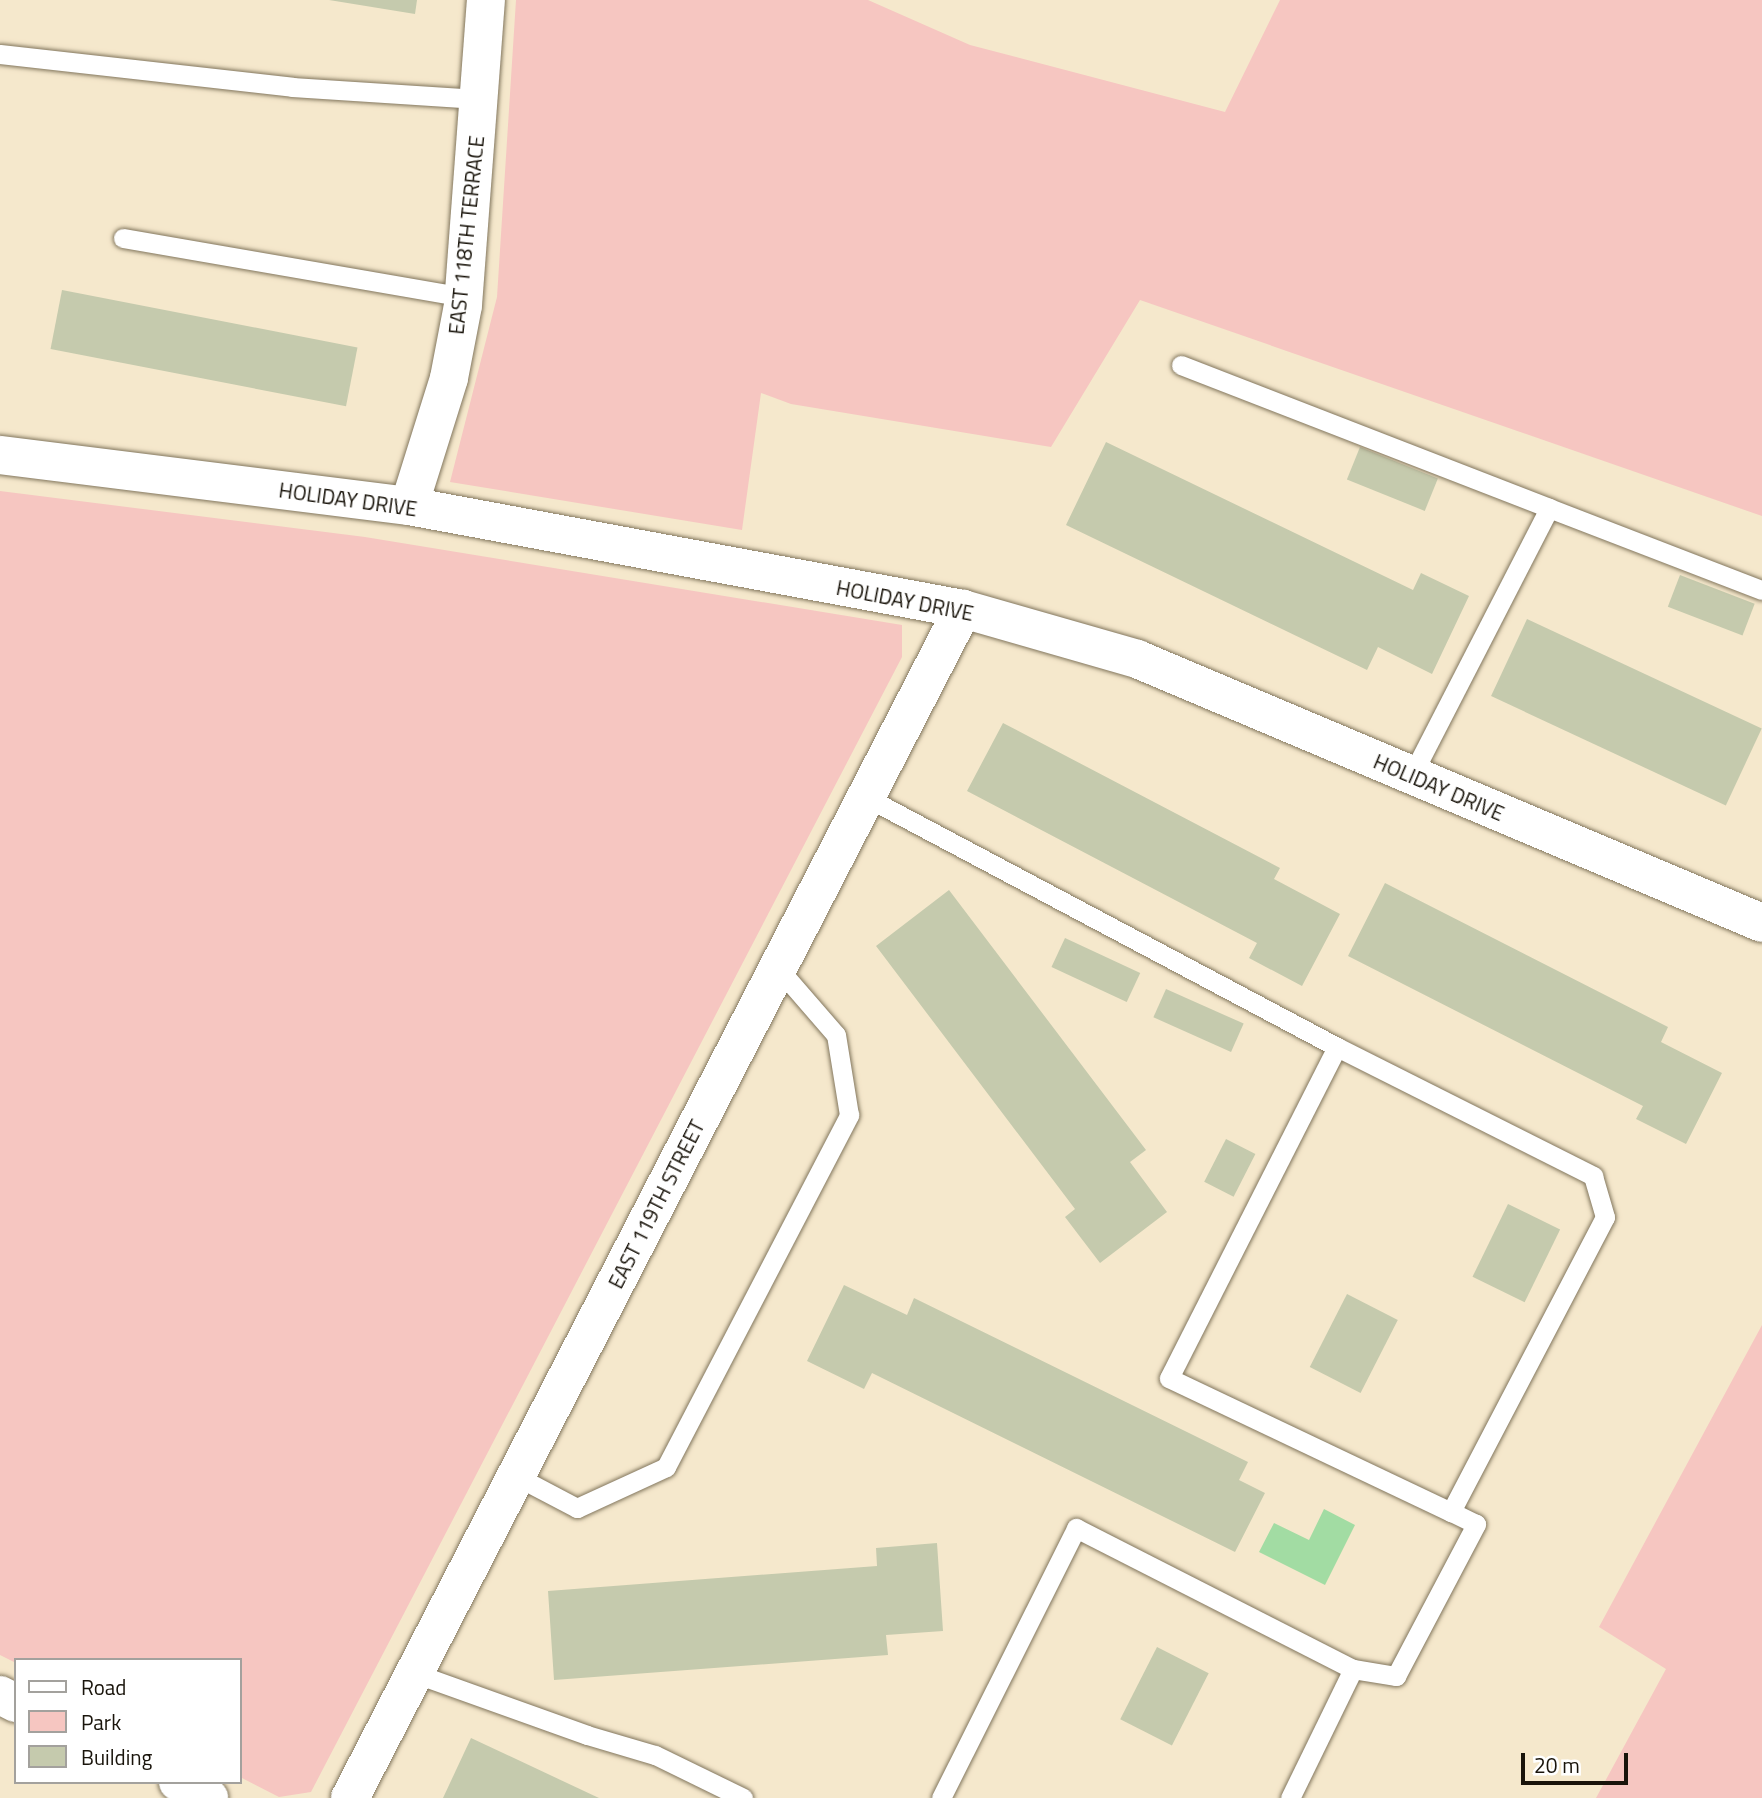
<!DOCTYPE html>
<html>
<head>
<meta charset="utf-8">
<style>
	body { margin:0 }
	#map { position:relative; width:1762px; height:1798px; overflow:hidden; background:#f5e8cc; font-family:"Titillium Web",sans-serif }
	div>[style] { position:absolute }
	.green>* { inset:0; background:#f6c6c1 }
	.water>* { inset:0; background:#a2dca3 }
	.building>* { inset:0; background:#c5caad; transform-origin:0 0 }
	.roads { filter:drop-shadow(0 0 2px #82765d) drop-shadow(0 0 2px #82765d) }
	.lane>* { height:19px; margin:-9.5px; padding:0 9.5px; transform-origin:9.5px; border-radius:9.5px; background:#fff }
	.street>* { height:38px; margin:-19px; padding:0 19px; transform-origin:19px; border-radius:19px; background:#fff }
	span { translate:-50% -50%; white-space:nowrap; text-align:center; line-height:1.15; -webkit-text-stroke:5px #fff; paint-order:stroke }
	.street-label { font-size:21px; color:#19140b }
	.legend { position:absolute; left:14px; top:1658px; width:228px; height:126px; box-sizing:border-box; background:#fff; border:2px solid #a3a19d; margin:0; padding:9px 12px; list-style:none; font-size:21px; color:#19140b }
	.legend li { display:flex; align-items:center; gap:14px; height:35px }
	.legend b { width:35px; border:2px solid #a3a19d }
	.scale { position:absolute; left:1521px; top:1753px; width:107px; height:32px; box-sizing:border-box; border:4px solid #19140b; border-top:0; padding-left:9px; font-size:21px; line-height:24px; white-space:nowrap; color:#19140b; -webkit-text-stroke:5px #fff; paint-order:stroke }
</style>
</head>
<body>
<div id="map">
	<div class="green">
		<i style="clip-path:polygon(516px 0,868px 0,970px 45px,1225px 112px,1280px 0,1762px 0,1762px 516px,1140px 300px,1051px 447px,791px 404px,761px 393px,742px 530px,450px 482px,497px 297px)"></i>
		<i style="clip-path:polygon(0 491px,365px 537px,902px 625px,902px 657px,311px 1792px,279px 1797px,240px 1777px,240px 1660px,16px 1660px,16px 1663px,0 1655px)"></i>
		<i style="clip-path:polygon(1762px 1325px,1762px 1798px,1596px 1798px,1666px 1669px,1599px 1627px)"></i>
	</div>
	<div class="water">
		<i style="clip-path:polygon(1324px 1509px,1355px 1525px,1325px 1585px,1259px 1552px,1274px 1523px,1309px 1540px)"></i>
	</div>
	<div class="building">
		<i style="clip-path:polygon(329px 0,417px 0,415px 14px)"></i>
		<i style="left:62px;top:290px;width:301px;height:60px;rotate:11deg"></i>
		<i style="clip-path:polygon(1106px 442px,1413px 590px,1421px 573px,1469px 596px,1432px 674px,1378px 647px,1367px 670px,1066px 525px)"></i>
		<i style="left:1360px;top:447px;width:84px;height:35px;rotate:22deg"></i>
		<i style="left:1680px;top:575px;width:80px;height:34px;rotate:21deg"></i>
		<i style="left:1527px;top:619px;width:259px;height:85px;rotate:25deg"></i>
		<i style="clip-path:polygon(1003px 723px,1280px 868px,1274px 879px,1340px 914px,1302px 986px,1249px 958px,1257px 943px,967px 791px)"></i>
		<i style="clip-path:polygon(1385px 883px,1668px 1027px,1661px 1042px,1722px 1073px,1686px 1144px,1636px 1119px,1643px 1106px,1348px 956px)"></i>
		<i style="clip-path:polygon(949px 890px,1146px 1150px,1130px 1162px,1167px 1212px,1100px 1263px,1065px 1217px,1075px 1209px,876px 946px)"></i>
		<i style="left:1065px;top:938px;width:83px;height:32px;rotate:25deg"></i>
		<i style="left:1166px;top:989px;width:85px;height:31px;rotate:24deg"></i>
		<i style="left:1226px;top:1139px;width:33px;height:48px;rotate:27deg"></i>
		<i style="left:1508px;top:1204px;width:58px;height:81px;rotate:26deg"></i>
		<i style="clip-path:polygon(844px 1285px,907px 1315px,914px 1298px,1248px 1462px,1239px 1480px,1265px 1493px,1235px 1552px,872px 1373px,864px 1389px,807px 1361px)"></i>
		<i style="left:1347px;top:1294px;width:57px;height:82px;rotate:27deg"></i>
		<i style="clip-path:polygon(937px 1543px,943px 1631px,886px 1635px,888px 1655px,554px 1680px,548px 1591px,877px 1566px,876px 1548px)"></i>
		<i style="left:1157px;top:1647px;width:58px;height:81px;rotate:27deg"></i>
		<i style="clip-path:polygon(471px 1738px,599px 1798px,443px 1798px)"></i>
	</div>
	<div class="roads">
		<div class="lane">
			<i style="left:0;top:54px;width:294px;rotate:6.4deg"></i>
			<i style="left:292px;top:87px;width:186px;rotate:3.7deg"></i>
			<i style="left:123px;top:238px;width:345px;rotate:9.8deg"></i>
			<i style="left:1181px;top:365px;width:395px;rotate:21.2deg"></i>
			<i style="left:1412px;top:775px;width:300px;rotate:-62.8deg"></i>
			<i style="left:1549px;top:508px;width:228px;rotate:21.1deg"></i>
			<i style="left:866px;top:797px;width:533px;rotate:27.96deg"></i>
			<i style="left:516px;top:1476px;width:69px;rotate:27.7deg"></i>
			<i style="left:577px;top:1508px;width:98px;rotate:-24.7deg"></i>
			<i style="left:666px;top:1467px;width:397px;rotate:-62.5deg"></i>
			<i style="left:849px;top:1115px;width:81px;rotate:-99.2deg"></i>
			<i style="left:836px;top:1035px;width:89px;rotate:-130.9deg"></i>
			<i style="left:1353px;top:1669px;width:44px;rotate:9.2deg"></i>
			<i style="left:1396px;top:1676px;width:172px;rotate:-62.2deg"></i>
			<i style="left:1476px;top:1524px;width:28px;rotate:-154deg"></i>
			<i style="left:1451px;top:1512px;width:312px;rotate:-154.6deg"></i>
			<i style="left:1169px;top:1378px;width:371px;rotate:-63.1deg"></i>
			<i style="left:1337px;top:1047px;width:287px;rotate:26.7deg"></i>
			<i style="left:1593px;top:1176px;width:43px;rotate:73.7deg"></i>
			<i style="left:1605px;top:1217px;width:333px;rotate:117.6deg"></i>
			<i style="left:414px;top:1673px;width:184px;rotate:19.7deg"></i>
			<i style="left:587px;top:1735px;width:71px;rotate:16.4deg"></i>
			<i style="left:655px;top:1755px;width:98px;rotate:26deg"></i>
			<i style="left:941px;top:1798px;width:302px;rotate:-63.4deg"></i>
			<i style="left:1076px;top:1528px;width:311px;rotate:27deg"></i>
			<i style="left:1353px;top:1669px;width:144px;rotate:116deg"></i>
		</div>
		<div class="street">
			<i style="left:0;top:455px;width:412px;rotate:7.1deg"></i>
			<i style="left:409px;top:506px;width:563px;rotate:10.53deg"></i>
			<i style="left:963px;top:609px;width:181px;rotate:16deg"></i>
			<i style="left:1137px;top:659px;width:678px;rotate:22.9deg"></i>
			<i style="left:409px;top:506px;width:134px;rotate:-72.6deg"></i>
			<i style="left:449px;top:378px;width:74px;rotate:-79.1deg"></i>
			<i style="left:463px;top:305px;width:306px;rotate:-85.7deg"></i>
			<i style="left:0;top:1695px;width:18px;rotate:27deg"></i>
			<i style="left:178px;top:1782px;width:35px;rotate:27deg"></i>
			<i style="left:350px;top:1798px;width:1338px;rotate:-62.73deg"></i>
		</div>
	</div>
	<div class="street-label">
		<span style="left:466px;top:235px;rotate:-84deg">EAST 118TH TERRACE</span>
		<span style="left:348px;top:499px;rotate:8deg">HOLIDAY DRIVE</span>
		<span style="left:905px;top:600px;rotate:11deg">HOLIDAY DRIVE</span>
		<span style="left:1439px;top:787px;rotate:23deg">HOLIDAY DRIVE</span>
		<span style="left:656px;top:1204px;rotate:-63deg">EAST 119TH STREET</span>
	</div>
	<ul class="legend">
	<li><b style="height:9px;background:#fff"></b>Road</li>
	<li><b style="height:19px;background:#f6c6c1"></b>Park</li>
	<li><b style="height:19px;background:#c5caad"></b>Building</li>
	</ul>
	<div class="scale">20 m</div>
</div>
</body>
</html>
